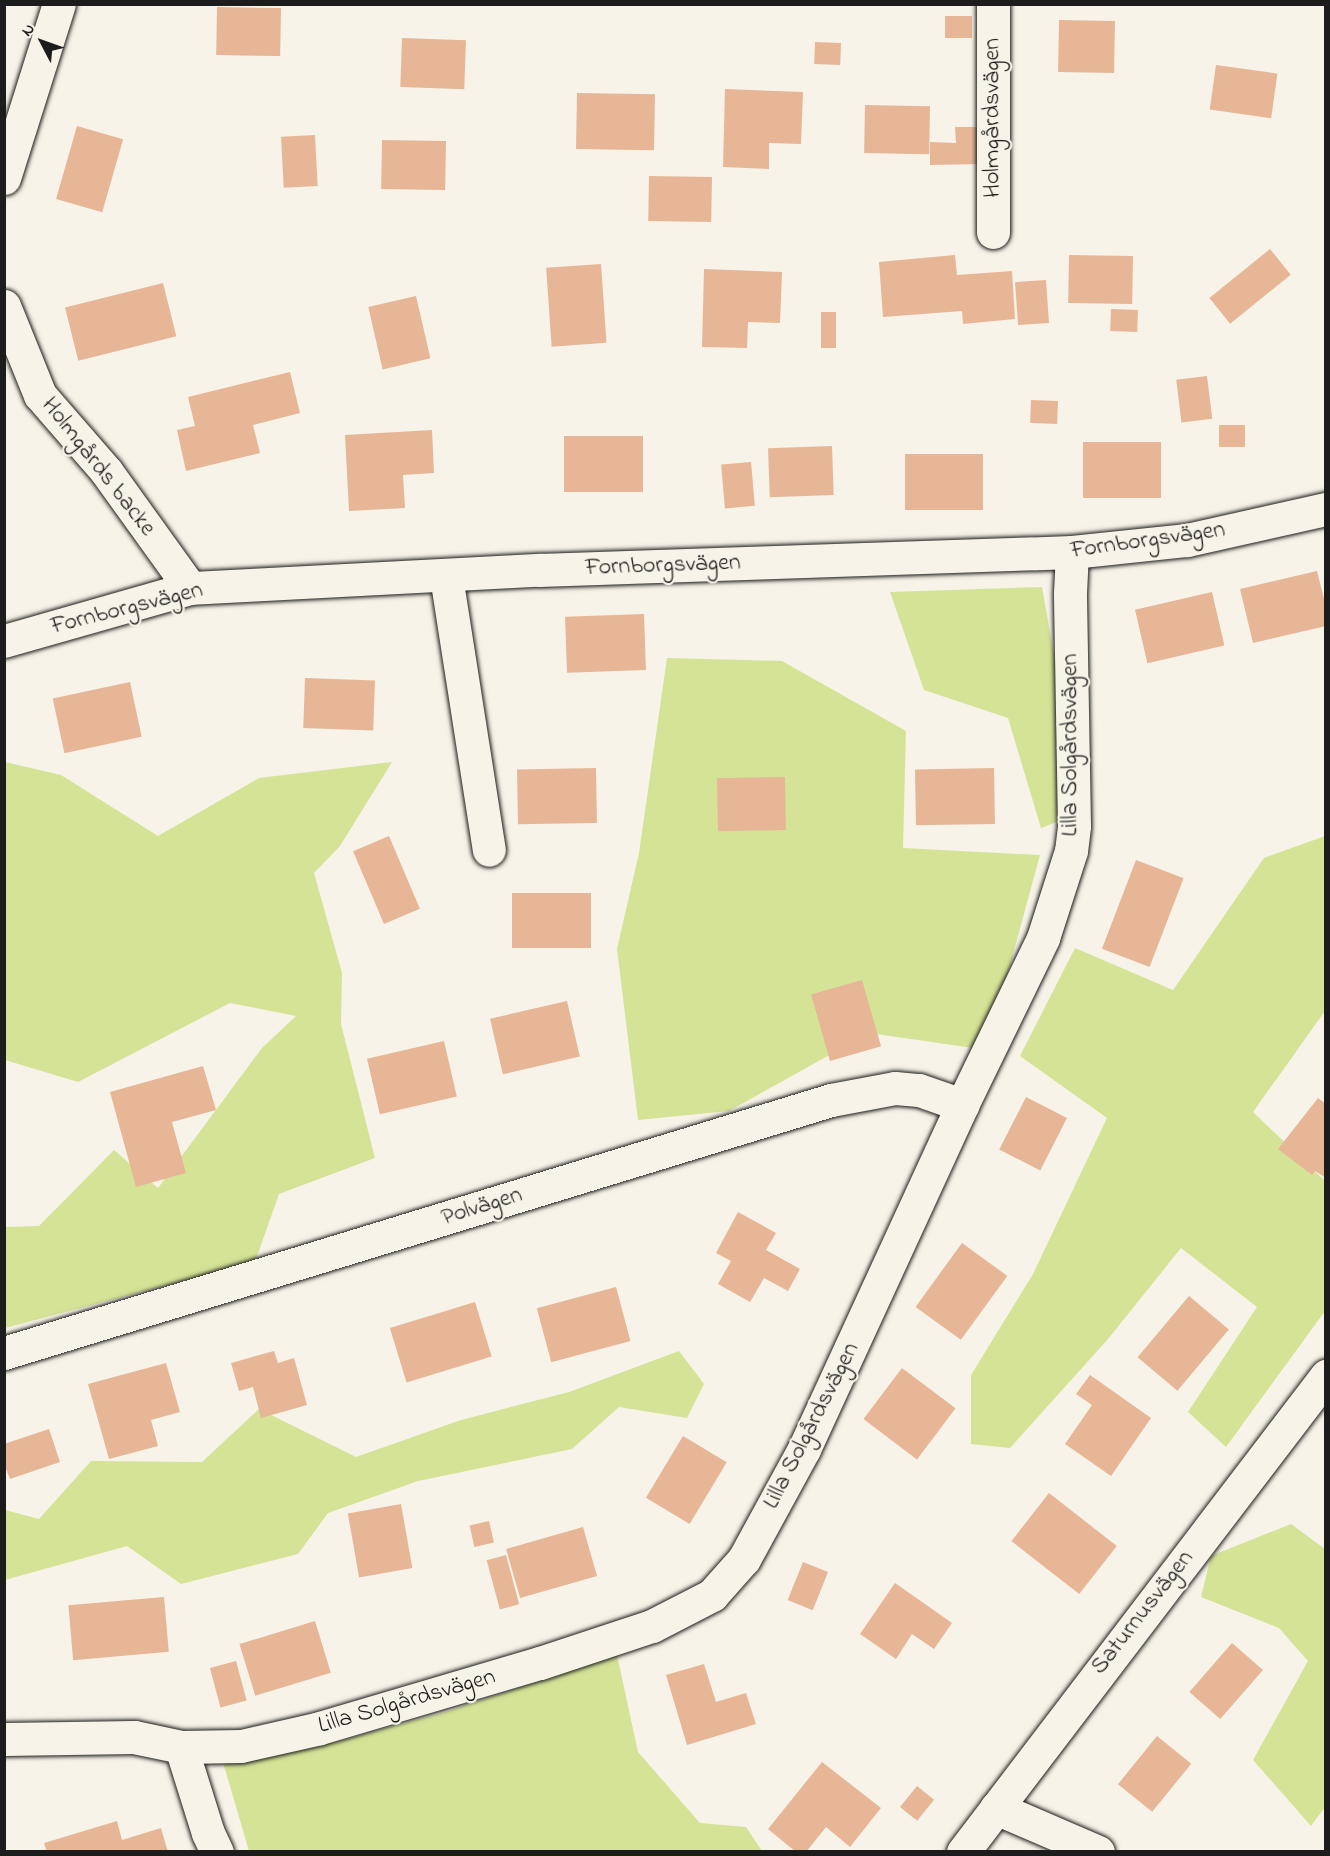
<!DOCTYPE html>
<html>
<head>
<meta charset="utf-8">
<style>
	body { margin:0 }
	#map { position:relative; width:1330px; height:1856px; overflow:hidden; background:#f7f3e8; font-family:"Indie Flower",sans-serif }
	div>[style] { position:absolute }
	.green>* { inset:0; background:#d5e397 }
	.building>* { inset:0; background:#e6b696; transform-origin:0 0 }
	.roads { filter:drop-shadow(0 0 2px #1c1c1c) drop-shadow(0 0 2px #1c1c1c) }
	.minor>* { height:33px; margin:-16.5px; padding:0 16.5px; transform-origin:16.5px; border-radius:16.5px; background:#f7f3e8 }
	span { translate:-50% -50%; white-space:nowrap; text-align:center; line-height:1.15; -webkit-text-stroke:4.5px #f7f3e8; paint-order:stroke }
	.street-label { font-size:24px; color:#1c1c1c }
	.frame { position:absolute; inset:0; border:6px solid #1c1c1c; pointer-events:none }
	.north { position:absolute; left:12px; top:12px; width:60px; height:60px; -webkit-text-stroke:4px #f7f3e8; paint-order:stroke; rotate:311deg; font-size:16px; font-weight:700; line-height:24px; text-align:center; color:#1c1c1c }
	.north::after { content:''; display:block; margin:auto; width:21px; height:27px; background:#1c1c1c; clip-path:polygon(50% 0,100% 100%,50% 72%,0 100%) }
</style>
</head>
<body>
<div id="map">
	<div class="green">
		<i style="clip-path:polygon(1042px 587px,1062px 700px,1075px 815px,1041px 828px,1008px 718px,924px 690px,890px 592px)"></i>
		<i style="clip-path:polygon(667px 658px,782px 661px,906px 731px,903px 848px,1040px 855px,987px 1050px,869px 1033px,729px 1111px,638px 1120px,617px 949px,639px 853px)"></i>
		<i style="clip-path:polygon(5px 762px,61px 775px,158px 836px,259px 778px,392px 762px,340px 846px,314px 873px,342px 973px,341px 1024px,375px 1158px,279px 1194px,255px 1262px,5px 1328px,5px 1227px,39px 1226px,114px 1150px,158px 1188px,262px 1048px,296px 1016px,230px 1003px,78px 1082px,5px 1060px)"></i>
		<i style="clip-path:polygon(1325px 836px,1325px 1011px,1253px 1112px,1325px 1181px,1325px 1311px,1226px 1447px,1188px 1412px,1257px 1307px,1181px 1248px,1108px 1339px,1010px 1448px,971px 1444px,971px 1375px,1033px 1274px,1107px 1118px,1020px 1056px,1075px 948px,1173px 990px,1264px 858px)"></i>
		<i style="clip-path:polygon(679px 1351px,704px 1384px,687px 1418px,619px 1407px,572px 1449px,418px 1481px,328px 1513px,298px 1554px,181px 1584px,127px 1546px,5px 1580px,5px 1510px,39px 1519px,91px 1461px,202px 1462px,259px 1409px,356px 1457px,461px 1420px,569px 1392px)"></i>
		<i style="clip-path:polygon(1291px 1524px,1325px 1549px,1325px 1807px,1311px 1826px,1253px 1760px,1308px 1661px,1279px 1628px,1201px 1597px,1211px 1556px)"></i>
		<i style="clip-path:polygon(617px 1655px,638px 1752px,700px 1823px,746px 1827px,762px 1851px,249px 1851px,222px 1759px,336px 1742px,449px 1711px)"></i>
	</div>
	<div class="building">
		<i style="left:217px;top:7px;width:64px;height:48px;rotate:1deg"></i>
		<i style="left:945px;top:16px;width:27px;height:22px"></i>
		<i style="left:1059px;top:20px;width:56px;height:52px;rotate:1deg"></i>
		<i style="left:402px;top:38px;width:64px;height:49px;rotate:2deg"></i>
		<i style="left:815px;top:42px;width:26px;height:22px;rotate:2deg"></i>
		<i style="left:1216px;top:65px;width:62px;height:45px;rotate:8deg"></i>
		<i style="clip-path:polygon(725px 89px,803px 92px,801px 144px,769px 143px,769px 169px,723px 167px)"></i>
		<i style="left:577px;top:93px;width:78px;height:56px;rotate:1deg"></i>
		<i style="left:865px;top:105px;width:65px;height:48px;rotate:1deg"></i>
		<i style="left:77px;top:126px;width:48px;height:76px;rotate:16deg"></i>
		<i style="clip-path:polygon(955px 127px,978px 127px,979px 164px,930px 165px,930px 142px,956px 143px)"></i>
		<i style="left:315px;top:135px;width:51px;height:34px;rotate:87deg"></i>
		<i style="left:382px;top:140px;width:64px;height:49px;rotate:1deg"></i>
		<i style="left:649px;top:176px;width:63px;height:45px;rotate:1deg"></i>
		<i style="left:1270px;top:249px;width:33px;height:78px;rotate:51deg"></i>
		<i style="clip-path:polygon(955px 255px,957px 275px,1012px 271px,1015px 319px,963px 324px,962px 311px,883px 317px,879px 262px)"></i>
		<i style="left:1069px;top:255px;width:64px;height:48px;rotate:1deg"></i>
		<i style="left:601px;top:264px;width:79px;height:55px;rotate:86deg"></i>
		<i style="clip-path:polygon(704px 269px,782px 272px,780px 323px,748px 322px,747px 348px,702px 347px)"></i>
		<i style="left:1046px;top:280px;width:43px;height:31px;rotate:86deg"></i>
		<i style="left:163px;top:283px;width:55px;height:101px;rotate:76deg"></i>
		<i style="left:416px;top:296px;width:64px;height:49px;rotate:77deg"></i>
		<i style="left:1111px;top:309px;width:27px;height:22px;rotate:2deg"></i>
		<i style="left:821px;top:312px;width:15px;height:36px"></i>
		<i style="clip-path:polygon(290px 372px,300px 413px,253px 425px,260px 453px,186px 471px,177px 430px,195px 426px,188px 397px)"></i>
		<i style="left:1207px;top:376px;width:43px;height:31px;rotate:83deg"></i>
		<i style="left:1031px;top:400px;width:27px;height:23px;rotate:2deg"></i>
		<i style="left:1219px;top:425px;width:26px;height:22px"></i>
		<i style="clip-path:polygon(432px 430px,434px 473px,403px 475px,405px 508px,349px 511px,345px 435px)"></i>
		<i style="left:564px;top:436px;width:79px;height:56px"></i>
		<i style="left:1083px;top:442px;width:78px;height:56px"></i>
		<i style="left:832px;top:446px;width:49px;height:64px;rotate:88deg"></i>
		<i style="left:905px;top:454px;width:78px;height:56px"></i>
		<i style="left:751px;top:462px;width:44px;height:30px;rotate:85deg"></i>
		<i style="clip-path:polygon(1317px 571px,1326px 607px,1326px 626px,1253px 643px,1240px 589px)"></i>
		<i style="left:1212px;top:592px;width:55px;height:79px;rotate:77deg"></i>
		<i style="left:644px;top:614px;width:56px;height:79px;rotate:88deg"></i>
		<i style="left:305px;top:678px;width:70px;height:50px;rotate:2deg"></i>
		<i style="left:130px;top:682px;width:56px;height:79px;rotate:78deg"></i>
		<i style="left:596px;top:768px;width:55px;height:79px;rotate:89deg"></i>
		<i style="left:994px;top:768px;width:56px;height:79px;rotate:89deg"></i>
		<i style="left:785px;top:777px;width:53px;height:68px;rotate:89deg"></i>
		<i style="left:389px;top:836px;width:79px;height:39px;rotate:67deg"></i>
		<i style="left:1136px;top:860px;width:51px;height:95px;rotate:21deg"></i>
		<i style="left:512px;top:893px;width:79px;height:55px"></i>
		<i style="left:862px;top:980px;width:69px;height:53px;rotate:74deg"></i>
		<i style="left:567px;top:1001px;width:57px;height:79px;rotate:77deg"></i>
		<i style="left:444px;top:1041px;width:57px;height:79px;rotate:77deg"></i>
		<i style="clip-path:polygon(203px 1066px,216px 1110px,172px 1122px,186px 1173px,136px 1187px,110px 1092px)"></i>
		<i style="left:1026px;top:1097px;width:46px;height:59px;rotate:27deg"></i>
		<i style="clip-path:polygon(1318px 1098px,1326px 1104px,1326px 1178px,1315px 1171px,1312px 1175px,1278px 1149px)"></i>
		<i style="clip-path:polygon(738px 1212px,776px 1233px,766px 1250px,800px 1269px,788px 1291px,764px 1278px,750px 1302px,718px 1284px,731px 1261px,716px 1253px)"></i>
		<i style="left:962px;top:1243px;width:56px;height:79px;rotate:36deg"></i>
		<i style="left:616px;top:1287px;width:56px;height:82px;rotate:75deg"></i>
		<i style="left:1189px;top:1296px;width:52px;height:80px;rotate:40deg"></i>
		<i style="left:475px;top:1302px;width:57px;height:89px;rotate:73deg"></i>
		<i style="clip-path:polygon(274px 1351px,278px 1363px,294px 1358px,307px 1405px,261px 1418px,253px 1387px,239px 1391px,231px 1363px)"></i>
		<i style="clip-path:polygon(166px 1363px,180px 1412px,151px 1420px,158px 1446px,109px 1459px,88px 1384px)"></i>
		<i style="left:902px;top:1368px;width:67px;height:64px;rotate:37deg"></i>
		<i style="clip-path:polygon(1090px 1375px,1151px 1418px,1111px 1476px,1065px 1444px,1092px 1405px,1076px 1394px)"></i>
		<i style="clip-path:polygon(49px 1429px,60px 1462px,10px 1479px,4px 1464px,4px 1444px)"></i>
		<i style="left:683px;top:1436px;width:51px;height:72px;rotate:31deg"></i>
		<i style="left:1049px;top:1493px;width:86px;height:61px;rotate:38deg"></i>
		<i style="left:401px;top:1504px;width:65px;height:54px;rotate:80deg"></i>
		<i style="left:489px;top:1521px;width:22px;height:20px;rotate:77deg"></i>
		<i style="left:583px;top:1527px;width:51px;height:80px;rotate:74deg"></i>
		<i style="left:506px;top:1555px;width:51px;height:20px;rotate:75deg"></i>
		<i style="left:803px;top:1562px;width:27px;height:41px;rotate:22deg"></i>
		<i style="clip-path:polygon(895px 1583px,952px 1623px,934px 1649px,912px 1634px,896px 1659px,860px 1634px)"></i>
		<i style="left:164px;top:1597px;width:55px;height:96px;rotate:85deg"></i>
		<i style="left:315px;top:1621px;width:54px;height:79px;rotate:73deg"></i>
		<i style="left:1232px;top:1643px;width:41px;height:65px;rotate:41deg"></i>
		<i style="left:236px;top:1661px;width:41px;height:27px;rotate:75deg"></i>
		<i style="clip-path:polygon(704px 1664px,716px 1702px,746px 1693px,756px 1724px,687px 1745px,666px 1675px)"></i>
		<i style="left:1157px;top:1736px;width:44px;height:62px;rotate:39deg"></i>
		<i style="clip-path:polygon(822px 1762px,881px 1808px,850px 1847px,826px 1827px,806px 1852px,796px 1852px,768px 1829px)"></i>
		<i style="left:917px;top:1786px;width:22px;height:27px;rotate:39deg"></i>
		<i style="clip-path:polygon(117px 1821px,122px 1840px,161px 1828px,168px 1852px,47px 1852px,44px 1843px)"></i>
	</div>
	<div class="roads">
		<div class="minor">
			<i style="left:993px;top:4px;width:228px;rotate:90deg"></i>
			<i style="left:4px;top:178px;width:182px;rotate:-72.5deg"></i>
			<i style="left:4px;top:306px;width:96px;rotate:68deg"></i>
			<i style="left:40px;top:395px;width:101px;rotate:49deg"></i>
			<i style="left:106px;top:471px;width:144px;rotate:54.3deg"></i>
			<i style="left:446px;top:576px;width:277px;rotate:81.1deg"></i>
			<i style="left:4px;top:641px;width:193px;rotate:-15.9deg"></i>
			<i style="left:190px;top:588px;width:349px;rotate:-3deg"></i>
			<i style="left:539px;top:570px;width:533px;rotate:-1.93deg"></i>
			<i style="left:1072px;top:552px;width:116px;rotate:-6deg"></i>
			<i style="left:1187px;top:540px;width:142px;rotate:-12.6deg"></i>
			<i style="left:4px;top:1353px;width:865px;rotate:-17.01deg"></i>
			<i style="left:831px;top:1100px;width:65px;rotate:-10.6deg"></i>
			<i style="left:895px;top:1088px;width:24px;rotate:5deg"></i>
			<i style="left:919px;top:1090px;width:46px;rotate:19.2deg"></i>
			<i style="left:4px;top:1739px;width:130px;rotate:-0.9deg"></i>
			<i style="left:134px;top:1737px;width:48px;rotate:12deg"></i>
			<i style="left:181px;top:1747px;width:60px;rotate:-1deg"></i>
			<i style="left:241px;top:1746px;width:81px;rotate:-12.8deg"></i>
			<i style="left:320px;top:1728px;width:229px;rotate:-16.5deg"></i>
			<i style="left:540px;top:1663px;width:118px;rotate:-18.3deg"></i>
			<i style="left:652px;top:1626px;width:68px;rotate:-27.3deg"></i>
			<i style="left:712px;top:1595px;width:48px;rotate:-48.4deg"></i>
			<i style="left:744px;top:1559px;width:125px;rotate:-61.4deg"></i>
			<i style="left:804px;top:1449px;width:379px;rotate:-65.3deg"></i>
			<i style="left:962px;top:1105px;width:186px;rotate:-64.1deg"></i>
			<i style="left:1043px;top:938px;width:91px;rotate:-72.2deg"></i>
			<i style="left:1071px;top:851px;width:25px;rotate:-83deg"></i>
			<i style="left:1074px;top:826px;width:233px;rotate:-91deg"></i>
			<i style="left:1070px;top:593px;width:41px;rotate:-87.2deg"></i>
			<i style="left:181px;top:1747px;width:90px;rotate:72.6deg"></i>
			<i style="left:208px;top:1833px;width:21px;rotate:65deg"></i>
			<i style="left:996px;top:1808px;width:111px;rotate:23.3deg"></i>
			<i style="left:963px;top:1852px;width:599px;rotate:-52.67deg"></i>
		</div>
	</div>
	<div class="street-label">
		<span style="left:993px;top:118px;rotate:-90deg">Holmgårdsvägen</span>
		<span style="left:98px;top:467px;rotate:52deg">Holmgårds backe</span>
		<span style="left:1148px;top:541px;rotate:-8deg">Fornborgsvägen</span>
		<span style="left:663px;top:566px;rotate:-2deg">Fornborgsvägen</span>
		<span style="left:127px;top:609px;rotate:-14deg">Fornborgsvägen</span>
		<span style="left:1071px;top:745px;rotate:-90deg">Lilla Solgårdsvägen</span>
		<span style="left:482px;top:1207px;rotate:-17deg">Polvägen</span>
		<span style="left:812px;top:1426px;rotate:-63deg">Lilla Solgårdsvägen</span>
		<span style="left:1143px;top:1613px;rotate:-52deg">Saturnusvägen</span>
		<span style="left:407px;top:1702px;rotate:-16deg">Lilla Solgårdsvägen</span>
	</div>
	<div class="frame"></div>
	<div class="north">N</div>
</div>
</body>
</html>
